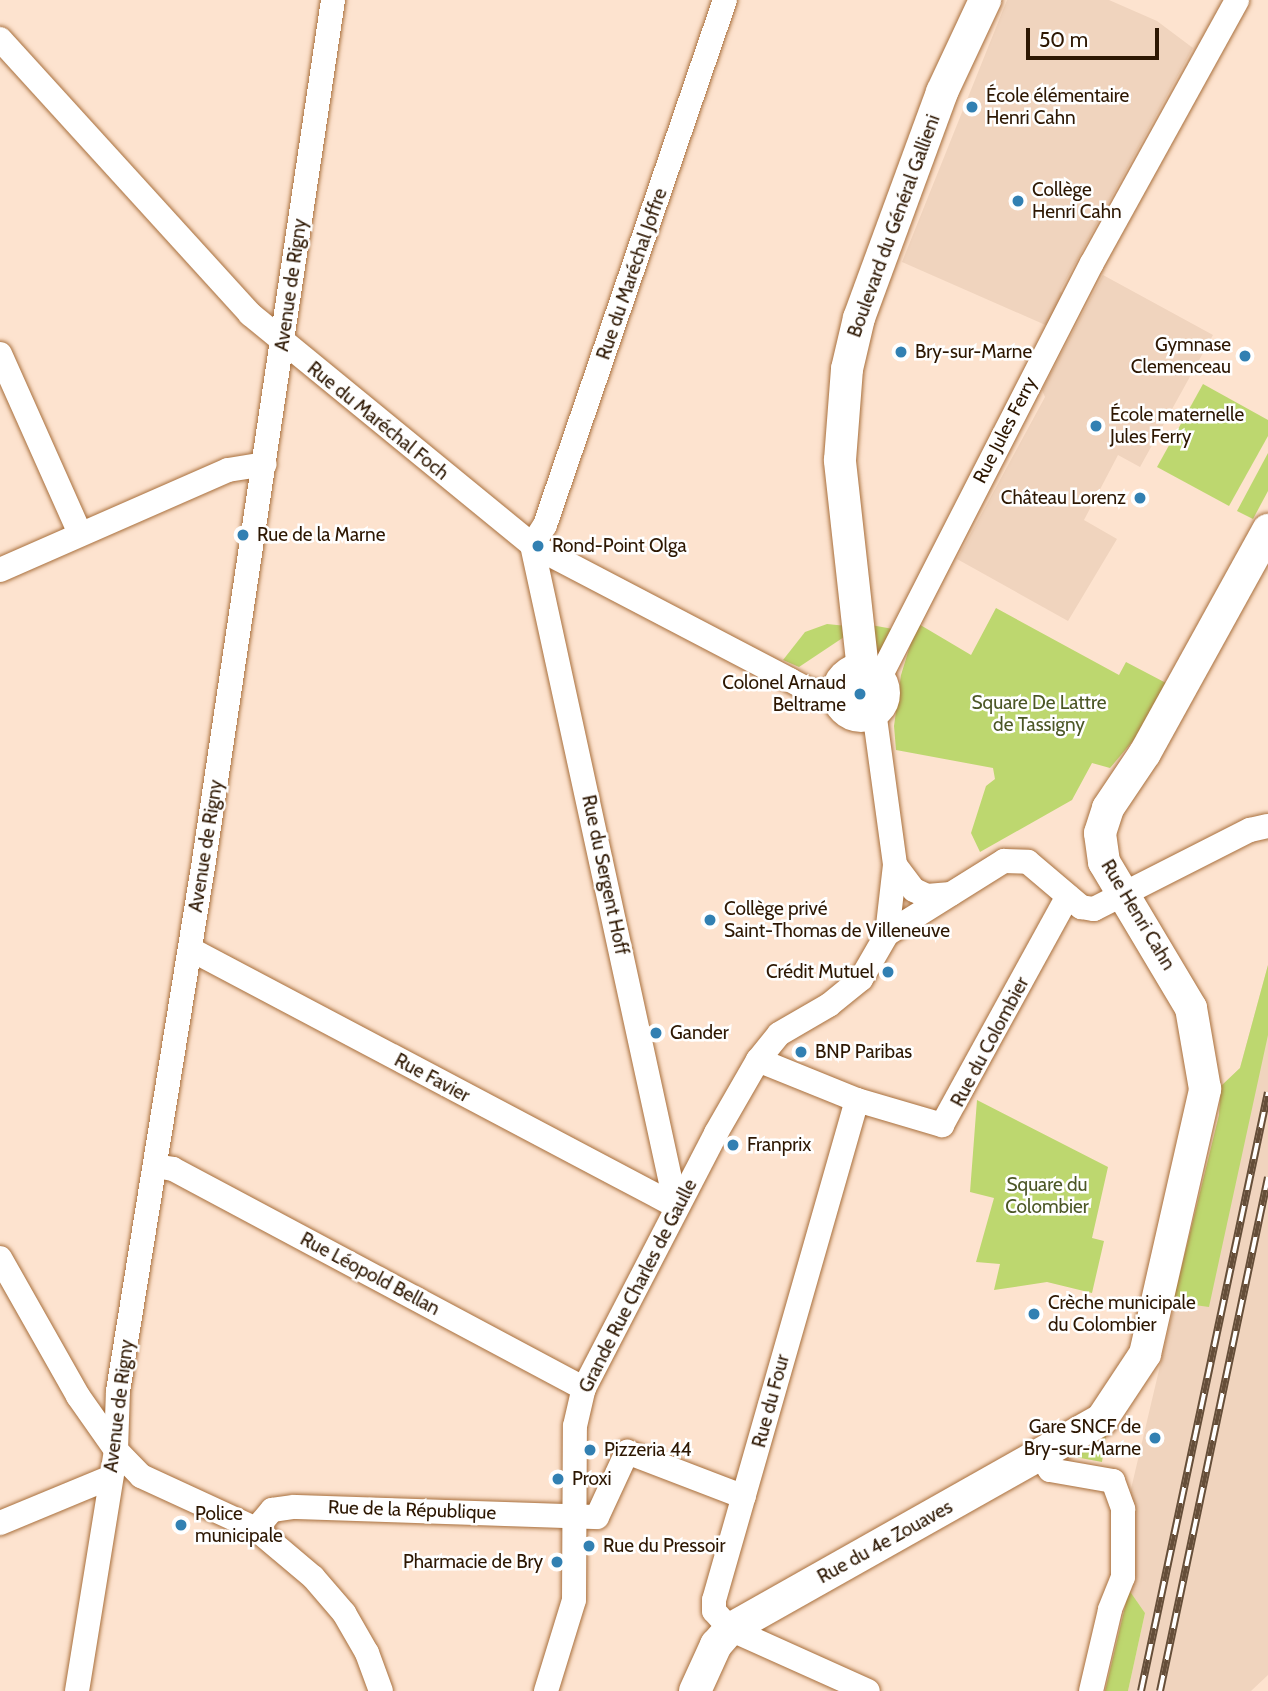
<!DOCTYPE html>
<html>
<head>
<meta charset="utf-8">
<style>
	body { margin:0 }
	#map { position:relative; width:1268px; height:1691px; overflow:hidden; background:#fde3cf; font-family:Cabin,sans-serif }
	div>[style] { position:absolute }
	.built>* { inset:0; background:#f0d4be }
	.green>* { inset:0; background:#bdd76f }
	.round { border-radius:50% }
	.roads { filter:drop-shadow(0 0 2px #a86f3c) drop-shadow(0 0 2px #a86f3c) }
	.minor>* { height:24px; margin:-12px; padding:0 12px; transform-origin:12px; border-radius:12px; background:#fff }
	.major>* { height:32px; margin:-16px; padding:0 16px; transform-origin:16px; border-radius:16px; background:#fff }
	.major>.ring { margin:-16px; padding:0; box-sizing:content-box; background:none; border:32px solid #fff; border-radius:50% }
	.rail>* { height:8px; margin-top:-4px; transform-origin:0; background:repeating-linear-gradient(90deg,#fff 0 16px,#654e39 0 32px); box-sizing:border-box; border-block:2px solid #654e39 }
	.dots>* { width:19px; height:19px; translate:-50% -50%; box-sizing:border-box; border:4px solid #fff; border-radius:50% }
	span { translate:-50% -50%; white-space:nowrap; text-align:center; line-height:1.15; -webkit-text-stroke:5px #fff; paint-order:stroke }
	.poi-label { font-size:19px; color:#2d1702 }
	.left { translate:0 -50%; text-align:left }
	.right { translate:-100% -50%; text-align:right }
	.street-label { font-size:19px; color:#2d1702 }
	.park-label { font-size:19px; color:#4c5726 }
	.scale { position:absolute; left:1026px; top:28px; width:133px; height:32px; box-sizing:border-box; border:4px solid #2d1702; border-top:0; padding-left:9px; font-size:21px; line-height:24px; white-space:nowrap; color:#2d1702; -webkit-text-stroke:5px #fff; paint-order:stroke }
</style>
</head>
<body>
<div id="map">
	<div class="built">
		<i style="clip-path:polygon(1007px 0,1109px 0,1157px 21px,1193px 48px,1060px 291px,1065px 296px,1050px 327px,902px 262px)"></i>
		<i style="clip-path:polygon(1103px 275px,1213px 335px,1140px 467px,1118px 455px,1084px 520px,1117px 539px,1068px 621px,957px 559px,1045px 397px,1042px 390px)"></i>
		<i style="clip-path:polygon(1268px 965px,1268px 1675px,1251px 1691px,1128px 1691px,1145px 1613px,1129px 1590px,1131px 1489px,1219px 1115px,1221px 1086px,1240px 1068px)"></i>
	</div>
	<div class="green">
		<i style="clip-path:polygon(1203px 384px,1268px 420px,1268px 436px,1229px 506px,1157px 467px)"></i>
		<i style="clip-path:polygon(1268px 453px,1268px 491px,1253px 519px,1237px 511px)"></i>
		<i style="clip-path:polygon(996px 608px,1119px 675px,1126px 662px,1166px 683px,1137px 736px,1110px 768px,1092px 763px,1072px 800px,980px 852px,971px 833px,986px 786px,995px 779px,993px 768px,896px 750px,894px 726px,901px 675px,917px 623px,971px 655px)"></i>
		<i style="clip-path:polygon(827px 624px,847px 626px,847px 635px,799px 667px,783px 660px,805px 632px)"></i>
		<i style="clip-path:polygon(871px 625px,893px 629px,878px 662px)"></i>
		<i class="round" style="left:851px;top:685px;width:18px;height:18px"></i>
		<i style="clip-path:polygon(1268px 965px,1268px 1035px,1209px 1307px,1173px 1302px,1219px 1115px,1221px 1086px,1240px 1068px)"></i>
		<i style="clip-path:polygon(977px 1100px,1108px 1167px,1092px 1238px,1104px 1241px,1092px 1293px,1047px 1282px,994px 1290px,1000px 1264px,976px 1262px,994px 1198px,970px 1192px)"></i>
		<i style="clip-path:polygon(1106px 1436px,1102px 1462px,1075px 1457px)"></i>
		<i style="clip-path:polygon(1129px 1590px,1145px 1613px,1128px 1691px,1105px 1691px)"></i>
	</div>
	<div class="roads">
		<div class="minor">
			<i style="left:0;top:39px;width:372px;rotate:47.7deg"></i>
			<i style="left:250px;top:314px;width:365px;rotate:39.3deg"></i>
			<i style="left:532px;top:545px;width:291px;rotate:27.6deg"></i>
			<i style="left:790px;top:680px;width:24px;rotate:28deg"></i>
			<i style="left:811px;top:691px;width:27px;rotate:6deg"></i>
			<i style="left:0;top:354px;width:197px;rotate:66deg"></i>
			<i style="left:532px;top:545px;width:677px;rotate:77.71deg"></i>
			<i style="left:532px;top:545px;width:24px;rotate:-57deg"></i>
			<i style="left:545px;top:525px;width:555px;rotate:-71.08deg"></i>
			<i style="left:0;top:570px;width:249px;rotate:-23.7deg"></i>
			<i style="left:228px;top:470px;width:37px;rotate:-9deg"></i>
			<i style="left:879px;top:679px;width:467px;rotate:-62.9deg"></i>
			<i style="left:1092px;top:263px;width:300px;rotate:-61.1deg"></i>
			<i style="left:874px;top:711px;width:155px;rotate:82.2deg"></i>
			<i style="left:895px;top:865px;width:69px;rotate:96.6deg"></i>
			<i style="left:895px;top:865px;width:31px;rotate:53deg"></i>
			<i style="left:914px;top:890px;width:14px;rotate:25deg"></i>
			<i style="left:927px;top:896px;width:24px;rotate:-5deg"></i>
			<i style="left:190px;top:949px;width:550px;rotate:27.87deg"></i>
			<i style="left:758px;top:1060px;width:107px;rotate:22deg"></i>
			<i style="left:857px;top:1100px;width:89px;rotate:16.4deg"></i>
			<i style="left:942px;top:1125px;width:261px;rotate:-61.2deg"></i>
			<i style="left:857px;top:1100px;width:520px;rotate:105.96deg"></i>
			<i style="left:714px;top:1600px;width:11px;rotate:90deg"></i>
			<i style="left:714px;top:1611px;width:24px;rotate:48deg"></i>
			<i style="left:730px;top:1629px;width:151px;rotate:24.2deg"></i>
			<i style="left:155px;top:1166px;width:18px;rotate:9deg"></i>
			<i style="left:173px;top:1169px;width:466px;rotate:28.1deg"></i>
			<i style="left:0;top:1258px;width:159px;rotate:60.5deg"></i>
			<i style="left:78px;top:1396px;width:66px;rotate:54.9deg"></i>
			<i style="left:116px;top:1450px;width:36px;rotate:46deg"></i>
			<i style="left:141px;top:1476px;width:127px;rotate:24.7deg"></i>
			<i style="left:256px;top:1529px;width:75px;rotate:40.1deg"></i>
			<i style="left:313px;top:1577px;width:48px;rotate:49.3deg"></i>
			<i style="left:344px;top:1613px;width:46px;rotate:60.1deg"></i>
			<i style="left:367px;top:1653px;width:40px;rotate:69.8deg"></i>
			<i style="left:1041px;top:1457px;width:16px;rotate:55deg"></i>
			<i style="left:1050px;top:1470px;width:64px;rotate:9.9deg"></i>
			<i style="left:1113px;top:1481px;width:30px;rotate:70deg"></i>
			<i style="left:1123px;top:1509px;width:68px;rotate:90deg"></i>
			<i style="left:1123px;top:1577px;width:35px;rotate:112deg"></i>
			<i style="left:1110px;top:1610px;width:83px;rotate:103.2deg"></i>
			<i style="left:0;top:1523px;width:120px;rotate:-22.5deg"></i>
			<i style="left:256px;top:1529px;width:25px;rotate:-50deg"></i>
			<i style="left:272px;top:1510px;width:22px;rotate:-8deg"></i>
			<i style="left:294px;top:1507px;width:303px;rotate:1.9deg"></i>
			<i style="left:597px;top:1517px;width:72px;rotate:-65.2deg"></i>
			<i style="left:627px;top:1452px;width:125px;rotate:21deg"></i>
			<i style="left:77px;top:1691px;width:244px;rotate:-80.8deg"></i>
			<i style="left:116px;top:1450px;width:59px;rotate:-88.1deg"></i>
			<i style="left:118px;top:1391px;width:531px;rotate:-80.79deg"></i>
			<i style="left:203px;top:867px;width:877px;rotate:-81.47deg"></i>
			<i style="left:546px;top:1691px;width:95px;rotate:-72.9deg"></i>
			<i style="left:574px;top:1600px;width:174px;rotate:-89.7deg"></i>
			<i style="left:575px;top:1426px;width:39px;rotate:-77deg"></i>
			<i style="left:584px;top:1388px;width:287px;rotate:-62.6deg"></i>
			<i style="left:716px;top:1133px;width:84px;rotate:-60.1deg"></i>
			<i style="left:758px;top:1060px;width:33px;rotate:-51deg"></i>
			<i style="left:779px;top:1034px;width:58px;rotate:-30.1deg"></i>
			<i style="left:829px;top:1005px;width:41px;rotate:-39.1deg"></i>
			<i style="left:861px;top:979px;width:52px;rotate:-60deg"></i>
			<i style="left:887px;top:934px;width:138px;rotate:-32deg"></i>
			<i style="left:1004px;top:861px;width:24px;rotate:2deg"></i>
			<i style="left:1028px;top:862px;width:70px;rotate:40.3deg"></i>
			<i style="left:1081px;top:907px;width:13px;rotate:9deg"></i>
			<i style="left:1094px;top:909px;width:175px;rotate:-26.9deg"></i>
			<i style="left:1250px;top:830px;width:18px;rotate:-13deg"></i>
		</div>
		<div class="major">
			<i style="left:863px;top:670px;width:211px;rotate:-96.3deg"></i>
			<i style="left:840px;top:460px;width:91px;rotate:-85.6deg"></i>
			<i style="left:847px;top:369px;width:52px;rotate:-76.8deg"></i>
			<i style="left:859px;top:318px;width:241px;rotate:-69.8deg"></i>
			<i style="left:942px;top:92px;width:102px;rotate:-64.9deg"></i>
			<i class="ring" style="left:838px;top:670px;width:14px;height:14px"></i>
			<i style="left:695px;top:1691px;width:51px;rotate:-65.5deg"></i>
			<i style="left:716px;top:1645px;width:21px;rotate:-49deg"></i>
			<i style="left:730px;top:1629px;width:427px;rotate:-29.4deg"></i>
			<i style="left:1102px;top:1419px;width:78px;rotate:-56.5deg"></i>
			<i style="left:1145px;top:1354px;width:272px;rotate:-77.2deg"></i>
			<i style="left:1205px;top:1089px;width:82px;rotate:-99.8deg"></i>
			<i style="left:1191px;top:1008px;width:170px;rotate:-120.8deg"></i>
			<i style="left:1104px;top:862px;width:29px;rotate:-98deg"></i>
			<i style="left:1100px;top:833px;width:26px;rotate:-72deg"></i>
			<i style="left:1108px;top:808px;width:66px;rotate:-56.1deg"></i>
			<i style="left:1145px;top:753px;width:255px;rotate:-61.1deg"></i>
		</div>
	</div>
	<div class="rail">
		<i style="left:1141px;top:1691px;width:612px;rotate:-78.03deg"></i>
		<i style="left:1160px;top:1691px;width:525px;rotate:-78.13deg"></i>
	</div>
	<div class="dots">
		<i style="left:972px;top:107px;background:#3280b2"></i>
		<i style="left:1018px;top:201px;background:#3280b2"></i>
		<i style="left:901px;top:352px;background:#3280b2"></i>
		<i style="left:1245px;top:356px;background:#3280b2"></i>
		<i style="left:1096px;top:426px;background:#3280b2"></i>
		<i style="left:1140px;top:498px;background:#3280b2"></i>
		<i style="left:243px;top:535px;background:#3280b2"></i>
		<i style="left:538px;top:546px;background:#3280b2"></i>
		<i style="left:860px;top:694px;background:#3280b2"></i>
		<i style="left:710px;top:920px;background:#3280b2"></i>
		<i style="left:888px;top:972px;background:#3280b2"></i>
		<i style="left:656px;top:1033px;background:#3280b2"></i>
		<i style="left:801px;top:1052px;background:#3280b2"></i>
		<i style="left:733px;top:1145px;background:#3280b2"></i>
		<i style="left:1034px;top:1314px;background:#3280b2"></i>
		<i style="left:1155px;top:1438px;background:#3280b2"></i>
		<i style="left:590px;top:1450px;background:#3280b2"></i>
		<i style="left:558px;top:1479px;background:#3280b2"></i>
		<i style="left:181px;top:1525px;background:#3280b2"></i>
		<i style="left:589px;top:1546px;background:#3280b2"></i>
		<i style="left:557px;top:1562px;background:#3280b2"></i>
	</div>
	<div class="poi-label">
		<span class="left" style="left:986px;top:107px">École élémentaire<br>Henri Cahn</span>
		<span class="left" style="left:1032px;top:201px">Collège<br>Henri Cahn</span>
		<span class="right" style="left:1231px;top:356px">Gymnase<br>Clemenceau</span>
		<span class="left" style="left:915px;top:352px">Bry-sur-Marne</span>
		<span class="left" style="left:1110px;top:426px">École maternelle<br>Jules Ferry</span>
		<span class="right" style="left:1126px;top:498px">Château Lorenz</span>
		<span class="left" style="left:257px;top:535px">Rue de la Marne</span>
		<span class="left" style="left:552px;top:546px">Rond-Point Olga</span>
		<span class="right" style="left:846px;top:694px">Colonel Arnaud<br>Beltrame</span>
		<span class="left" style="left:724px;top:920px">Collège privé<br>Saint-Thomas de Villeneuve</span>
		<span class="right" style="left:874px;top:972px">Crédit Mutuel</span>
		<span class="left" style="left:670px;top:1033px">Gander</span>
		<span class="left" style="left:815px;top:1052px">BNP Paribas</span>
		<span class="left" style="left:747px;top:1145px">Franprix</span>
		<span class="left" style="left:1048px;top:1314px">Crèche municipale<br>du Colombier</span>
		<span class="right" style="left:1141px;top:1438px">Gare SNCF de<br>Bry-sur-Marne</span>
		<span class="left" style="left:604px;top:1450px">Pizzeria 44</span>
		<span class="left" style="left:572px;top:1479px">Proxi</span>
		<span class="left" style="left:195px;top:1525px">Police<br>municipale</span>
		<span class="left" style="left:603px;top:1546px">Rue du Pressoir</span>
		<span class="right" style="left:543px;top:1562px">Pharmacie de Bry</span>
	</div>
	<div class="street-label">
		<span style="left:894px;top:226px;rotate:-70deg">Boulevard du Général Gallieni</span>
		<span style="left:632px;top:274px;rotate:-71deg">Rue du Maréchal Joffre</span>
		<span style="left:291px;top:285px;rotate:-82deg">Avenue de Rigny</span>
		<span style="left:378px;top:421px;rotate:39deg">Rue du Maréchal Foch</span>
		<span style="left:1005px;top:430px;rotate:-63deg">Rue Jules Ferry</span>
		<span style="left:206px;top:846px;rotate:-81deg">Avenue de Rigny</span>
		<span style="left:605px;top:875px;rotate:78deg">Rue du Sergent Hoff</span>
		<span style="left:1138px;top:915px;rotate:59deg">Rue Henri Cahn</span>
		<span style="left:990px;top:1042px;rotate:-62deg">Rue du Colombier</span>
		<span style="left:432px;top:1078px;rotate:28deg">Rue Favier</span>
		<span style="left:370px;top:1274px;rotate:28deg">Rue Léopold Bellan</span>
		<span style="left:638px;top:1286px;rotate:-63deg">Grande Rue Charles de Gaulle</span>
		<span style="left:771px;top:1401px;rotate:-75deg">Rue du Four</span>
		<span style="left:119px;top:1406px;rotate:-83deg">Avenue de Rigny</span>
		<span style="left:412px;top:1510px;rotate:2deg">Rue de la République</span>
		<span style="left:885px;top:1542px;rotate:-29deg">Rue du 4e Zouaves</span>
	</div>
	<div class="park-label">
		<span style="left:1039px;top:714px">Square De Lattre<br>de Tassigny</span>
		<span style="left:1047px;top:1196px">Square du<br>Colombier</span>
	</div>
	<div class="scale">50 m</div>
</div>
</body>
</html>
